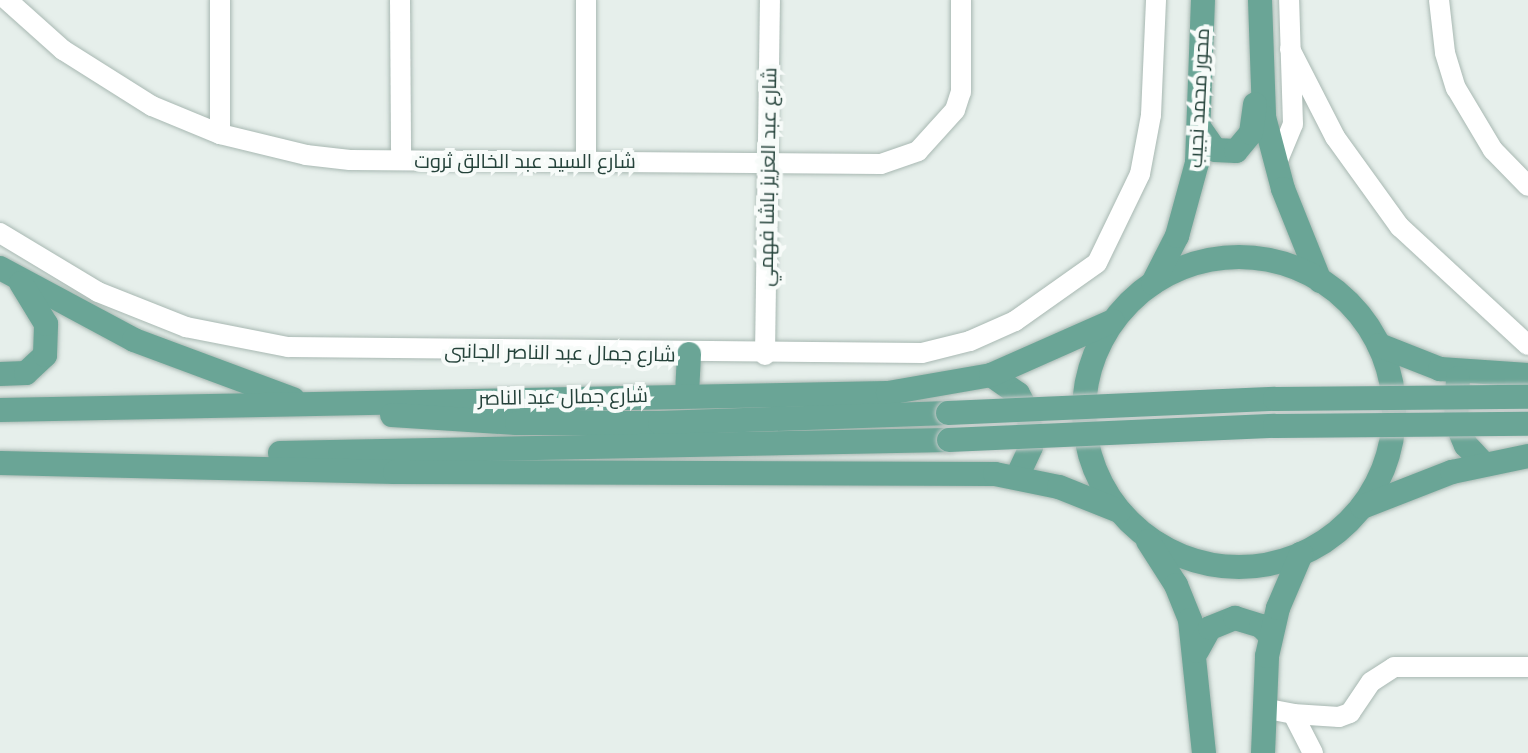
<!DOCTYPE html>
<html>
<head>
<meta charset="utf-8">
<style>
	body { margin:0 }
	#map { position:relative; width:1528px; height:753px; overflow:hidden; background:#e6efeb; font-family:"Public Sans",Cairo,sans-serif }
	div>[style] { position:absolute }
	.roads { filter:drop-shadow(0 0 2px #a8b8b2) drop-shadow(0 0 2px #a8b8b2) }
	.minor>* { height:20px; margin:-10px; padding:0 10px; transform-origin:10px; border-radius:10px; background:#fff }
	.major>* { height:24px; margin:-12px; padding:0 12px; transform-origin:12px; border-radius:12px; background:#6aa596 }
	.major>.ring { margin:-12px; padding:0; box-sizing:content-box; background:none; border:24px solid #6aa596; border-radius:50% }
	.bridges { filter:drop-shadow(0 0 2px #c2cac8) drop-shadow(0 0 2px #c2cac8) }
	.major-bridge>* { height:24px; margin:-12px; padding:0 12px; transform-origin:12px; border-radius:12px; background:#6aa596 }
	span { translate:-50% -50%; white-space:nowrap; text-align:center; line-height:1.15; -webkit-text-stroke:8px #f7fbf9; paint-order:stroke }
	.street-label { font-size:20px; color:#24423a }
</style>
</head>
<body>
<div id="map">
	<div class="roads">
		<div class="minor">
			<i style="left:7px;top:0;width:75px;rotate:41.8deg"></i>
			<i style="left:63px;top:50px;width:105px;rotate:32.2deg"></i>
			<i style="left:152px;top:106px;width:74px;rotate:22.4deg"></i>
			<i style="left:220px;top:134px;width:89px;rotate:13.7deg"></i>
			<i style="left:306px;top:155px;width:44px;rotate:6.5deg"></i>
			<i style="left:350px;top:160px;width:531px;rotate:0.43deg"></i>
			<i style="left:881px;top:164px;width:39px;rotate:-19deg"></i>
			<i style="left:918px;top:151px;width:55px;rotate:-47.9deg"></i>
			<i style="left:955px;top:110px;width:19px;rotate:-72deg"></i>
			<i style="left:961px;top:92px;width:92px;rotate:-90deg"></i>
			<i style="left:220px;top:0;width:134px;rotate:90deg"></i>
			<i style="left:400px;top:0;width:160px;rotate:89.6deg"></i>
			<i style="left:1439px;top:0;width:53px;rotate:83.5deg"></i>
			<i style="left:1445px;top:53px;width:37px;rotate:73deg"></i>
			<i style="left:1456px;top:88px;width:72px;rotate:59.2deg"></i>
			<i style="left:1493px;top:150px;width:50px;rotate:45.8deg"></i>
			<i style="left:1290px;top:49px;width:99px;rotate:62.9deg"></i>
			<i style="left:1335px;top:137px;width:111px;rotate:54.2deg"></i>
			<i style="left:1400px;top:227px;width:174px;rotate:42.7deg"></i>
			<i style="left:586px;top:161px;width:161px;rotate:-90deg"></i>
			<i style="left:1276px;top:165px;width:44px;rotate:-67.5deg"></i>
			<i style="left:1293px;top:124px;width:124px;rotate:-91.8deg"></i>
			<i style="left:0;top:233px;width:114px;rotate:31deg"></i>
			<i style="left:98px;top:292px;width:95px;rotate:21.7deg"></i>
			<i style="left:186px;top:327px;width:104px;rotate:11.1deg"></i>
			<i style="left:288px;top:347px;width:634px;rotate:0.54deg"></i>
			<i style="left:922px;top:353px;width:49px;rotate:-14deg"></i>
			<i style="left:970px;top:341px;width:49px;rotate:-24deg"></i>
			<i style="left:1015px;top:321px;width:100px;rotate:-35.3deg"></i>
			<i style="left:1097px;top:263px;width:99px;rotate:-64.2deg"></i>
			<i style="left:1140px;top:174px;width:60px;rotate:-79.4deg"></i>
			<i style="left:1151px;top:115px;width:115px;rotate:-87.5deg"></i>
			<i style="left:765px;top:355px;width:355px;rotate:-89.2deg"></i>
			<i style="left:1263px;top:708px;width:31px;rotate:11deg"></i>
			<i style="left:1293px;top:714px;width:44px;rotate:62.9deg"></i>
			<i style="left:1293px;top:714px;width:46px;rotate:3.7deg"></i>
			<i style="left:1339px;top:717px;width:12px;rotate:-20deg"></i>
			<i style="left:1350px;top:713px;width:37px;rotate:-56deg"></i>
			<i style="left:1371px;top:682px;width:27px;rotate:-33deg"></i>
			<i style="left:1394px;top:667px;width:134px"></i>
		</div>
		<div class="major">
			<i style="left:1260px;top:0;width:117px;rotate:88deg"></i>
			<i style="left:1264px;top:117px;width:74px;rotate:75.2deg"></i>
			<i style="left:1283px;top:189px;width:99px;rotate:68.1deg"></i>
			<i style="left:1201px;top:130px;width:24px;rotate:55deg"></i>
			<i style="left:1215px;top:150px;width:21px;rotate:3deg"></i>
			<i style="left:1236px;top:151px;width:23px;rotate:-50deg"></i>
			<i style="left:1251px;top:133px;width:29px;rotate:-82deg"></i>
			<i class="ring" style="left:1084px;top:257px;width:286px;height:286px"></i>
			<i style="left:0;top:268px;width:152px;rotate:28.2deg"></i>
			<i style="left:134px;top:340px;width:170px;rotate:20.4deg"></i>
			<i style="left:1153px;top:283px;width:53px;rotate:-62.9deg"></i>
			<i style="left:1177px;top:236px;width:76px;rotate:-74.7deg"></i>
			<i style="left:1197px;top:163px;width:163px;rotate:-87.9deg"></i>
			<i style="left:1379px;top:345px;width:66px;rotate:21.5deg"></i>
			<i style="left:1440px;top:369px;width:88px;rotate:3.9deg"></i>
			<i style="left:0;top:374px;width:26px;rotate:-2deg"></i>
			<i style="left:26px;top:373px;width:26px;rotate:-43deg"></i>
			<i style="left:45px;top:355px;width:31px;rotate:-88deg"></i>
			<i style="left:46px;top:324px;width:48px;rotate:-121.4deg"></i>
			<i style="left:991px;top:375px;width:33px;rotate:35deg"></i>
			<i style="left:1018px;top:394px;width:23px;rotate:61deg"></i>
			<i style="left:1029px;top:414px;width:33px;rotate:87deg"></i>
			<i style="left:1031px;top:447px;width:33px;rotate:115deg"></i>
			<i style="left:1458px;top:378px;width:44px;rotate:92.6deg"></i>
			<i style="left:1456px;top:422px;width:25px;rotate:67deg"></i>
			<i style="left:1466px;top:445px;width:26px;rotate:47deg"></i>
			<i style="left:687px;top:394px;width:40px;rotate:-87.1deg"></i>
			<i style="left:0;top:410px;width:888px;rotate:-1.1deg"></i>
			<i style="left:888px;top:393px;width:105px;rotate:-9.9deg"></i>
			<i style="left:991px;top:375px;width:133px;rotate:-23.9deg"></i>
			<i style="left:392px;top:415px;width:125px;rotate:3.7deg"></i>
			<i style="left:517px;top:423px;width:143px"></i>
			<i style="left:660px;top:423px;width:288px;rotate:-2deg"></i>
			<i style="left:280px;top:453px;width:669px;rotate:-1.11deg"></i>
			<i style="left:0;top:463px;width:395px;rotate:1.3deg"></i>
			<i style="left:395px;top:472px;width:600px;rotate:0.19deg"></i>
			<i style="left:995px;top:474px;width:65px;rotate:11.5deg"></i>
			<i style="left:1059px;top:487px;width:65px;rotate:21.8deg"></i>
			<i style="left:1362px;top:507px;width:97px;rotate:-21.3deg"></i>
			<i style="left:1452px;top:472px;width:78px;rotate:-11.9deg"></i>
			<i style="left:1148px;top:541px;width:52px;rotate:57.5deg"></i>
			<i style="left:1176px;top:585px;width:38px;rotate:68deg"></i>
			<i style="left:1190px;top:620px;width:134px;rotate:84deg"></i>
			<i style="left:1197px;top:651px;width:26px;rotate:-61deg"></i>
			<i style="left:1210px;top:628px;width:27px;rotate:-22deg"></i>
			<i style="left:1235px;top:618px;width:27px;rotate:17deg"></i>
			<i style="left:1261px;top:626px;width:14px;rotate:45deg"></i>
			<i style="left:1263px;top:753px;width:97px;rotate:-87.6deg"></i>
			<i style="left:1267px;top:656px;width:49px;rotate:-77.1deg"></i>
			<i style="left:1278px;top:608px;width:59px;rotate:-66.9deg"></i>
		</div>
	</div>
	<div class="bridges">
		<div class="major-bridge">
			<i style="left:948px;top:413px;width:327px;rotate:-2.5deg"></i>
			<i style="left:1275px;top:399px;width:253px;rotate:-0.5deg"></i>
			<i style="left:949px;top:440px;width:326px;rotate:-2.5deg"></i>
			<i style="left:1275px;top:426px;width:253px;rotate:-0.5deg"></i>
		</div>
	</div>
	<div class="street-label">
		<span style="left:1199px;top:98px;rotate:-87deg">محور محمد نجيب</span>
		<span style="left:525px;top:161px">شارع السيد عبد الخالق ثروت</span>
		<span style="left:768px;top:177px;rotate:-89deg">شارع عبد العزيز باشا فهمي</span>
		<span style="left:560px;top:353px;rotate:1deg">شارع جمال عبد الناصر الجانبى</span>
		<span style="left:563px;top:397px;rotate:-1deg">شارع جمال عبد الناصر</span>
	</div>
</div>
</body>
</html>
